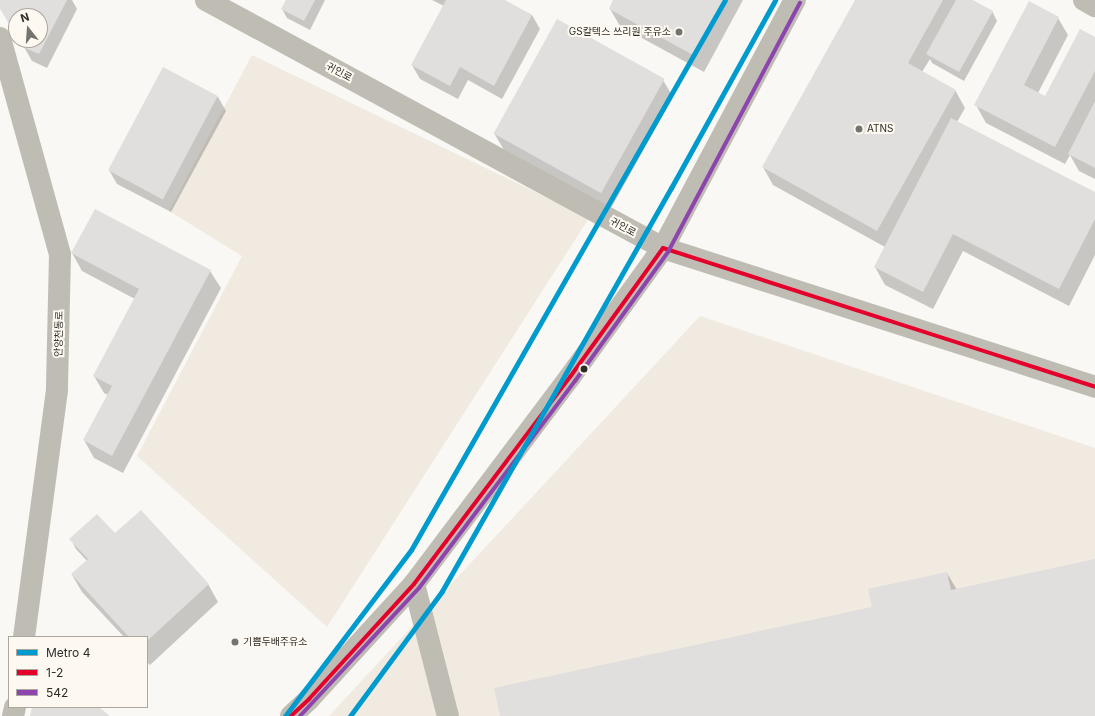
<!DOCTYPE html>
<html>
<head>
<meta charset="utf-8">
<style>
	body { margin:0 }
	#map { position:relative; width:1095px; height:716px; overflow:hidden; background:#faf8f4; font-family:Inter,"Noto Sans KR",sans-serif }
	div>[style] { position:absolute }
	.built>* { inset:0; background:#f0eae0 }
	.shadow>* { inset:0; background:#0003 }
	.building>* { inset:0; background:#e0dfde; transform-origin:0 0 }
	.minor>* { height:22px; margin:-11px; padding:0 11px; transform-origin:11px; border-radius:11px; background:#bfbcb4 }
	.bus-1>* { height:4px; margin:-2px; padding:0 2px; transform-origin:2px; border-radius:2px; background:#e4002b }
	.bus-2>* { height:4px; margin:-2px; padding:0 2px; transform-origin:2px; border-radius:2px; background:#8e44ad }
	.metro-1>* { height:5px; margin:-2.5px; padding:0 2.5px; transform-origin:2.5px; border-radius:2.5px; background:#009bce }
	.dots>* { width:11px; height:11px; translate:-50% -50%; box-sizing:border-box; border:2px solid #fdf9f1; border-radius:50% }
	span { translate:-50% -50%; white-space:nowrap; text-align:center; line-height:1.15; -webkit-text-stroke:4px #fdf9f1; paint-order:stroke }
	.poi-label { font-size:10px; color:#2e2c29 }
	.right { translate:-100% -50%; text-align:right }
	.left { translate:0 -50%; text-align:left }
	.street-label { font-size:10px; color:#2e2c29 }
	.legend { position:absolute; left:8px; top:636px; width:140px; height:72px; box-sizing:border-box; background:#fdf9f1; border:1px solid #aaa7a1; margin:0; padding:5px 7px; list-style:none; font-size:12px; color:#2e2c29 }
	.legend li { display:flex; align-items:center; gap:8px; height:20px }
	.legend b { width:20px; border:1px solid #aaa7a1 }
	.north { position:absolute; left:8px; top:8px; width:40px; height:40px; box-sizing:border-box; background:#fdf9f1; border:1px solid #aaa7a1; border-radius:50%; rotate:343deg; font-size:11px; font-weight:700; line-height:16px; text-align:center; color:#2e2c29 }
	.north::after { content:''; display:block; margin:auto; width:14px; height:18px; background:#757370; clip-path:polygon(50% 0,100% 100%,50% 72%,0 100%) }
</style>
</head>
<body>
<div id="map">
	<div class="built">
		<i style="clip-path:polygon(252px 55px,589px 218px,327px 627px,137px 456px,242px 256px,169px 211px)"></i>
		<i style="clip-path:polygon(700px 316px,1095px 448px,1095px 716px,329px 716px)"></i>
	</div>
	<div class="shadow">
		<i style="clip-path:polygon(0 0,72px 0,77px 9px,47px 68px,32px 61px,20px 40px,40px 40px,40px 16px,16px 16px,16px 34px,0 8px)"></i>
		<i style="clip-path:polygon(287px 0,325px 0,310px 30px,287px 18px,282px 9px)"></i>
		<i style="clip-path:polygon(432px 0,503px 0,532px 15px,540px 29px,502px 99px,468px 80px,458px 99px,420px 79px,412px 65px,444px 6px)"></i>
		<i style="clip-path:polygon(614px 0,743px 0,704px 72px,620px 26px,610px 9px)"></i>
		<i style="clip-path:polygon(856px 0,971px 0,992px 11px,997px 21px,964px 81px,932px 63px,930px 59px,922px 72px,955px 90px,965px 108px,957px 122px,1095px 193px,1095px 255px,1069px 306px,963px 251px,933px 309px,885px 285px,875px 267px,885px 247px,773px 185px,763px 167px)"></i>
		<i style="clip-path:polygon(1058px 18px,1068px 35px,1038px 93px,1045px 97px,1095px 38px,1095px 179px,1079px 171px,1070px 155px,1065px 164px,986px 123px,976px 105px)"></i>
		<i style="clip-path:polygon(163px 68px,218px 97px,226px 111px,171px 212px,117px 184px,109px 170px)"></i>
		<i style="clip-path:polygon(663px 80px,673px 97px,610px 210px,504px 150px,494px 133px)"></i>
		<i style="clip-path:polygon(72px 253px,210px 271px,221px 288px,123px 473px,94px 458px,84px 440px,108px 395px,104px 393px,94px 376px,135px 299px,82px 271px)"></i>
		<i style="clip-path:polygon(71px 539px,208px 584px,218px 602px,150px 665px,147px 662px,147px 637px,124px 637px,82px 592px,72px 575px,87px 561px,76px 549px)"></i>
		<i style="clip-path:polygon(1095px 562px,1095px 716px,502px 716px,871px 608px,947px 573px,957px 590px)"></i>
	</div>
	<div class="building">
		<i style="clip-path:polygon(0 0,67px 0,39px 54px,23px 47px,19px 40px,40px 40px,40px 16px,16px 16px,16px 35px,0 9px)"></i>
		<i style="clip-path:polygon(286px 0,315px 0,304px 21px,281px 9px)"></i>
		<i style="clip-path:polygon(446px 0,505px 0,532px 15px,494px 86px,460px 67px,450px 86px,411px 65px)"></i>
		<i style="clip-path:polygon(613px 0,724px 0,693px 55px,609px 9px)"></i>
		<i style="clip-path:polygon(855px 0,943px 0,908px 63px,956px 90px,877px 231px,762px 167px)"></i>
		<i style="clip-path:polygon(956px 0,973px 0,993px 11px,959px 72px,926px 54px)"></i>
		<i style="clip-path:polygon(1029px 1px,1059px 17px,1024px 85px,1045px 96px,1080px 29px,1095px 37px,1095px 71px,1055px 147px,974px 105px)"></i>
		<i style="left:557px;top:19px;width:123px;height:131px;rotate:29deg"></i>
		<i style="left:163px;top:67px;width:62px;height:117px;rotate:28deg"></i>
		<i style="clip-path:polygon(1095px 101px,1095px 168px,1068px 154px)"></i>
		<i style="clip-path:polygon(951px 118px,1095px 192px,1095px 219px,1059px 289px,953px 234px,923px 292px,874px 267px)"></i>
		<i style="clip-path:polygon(95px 209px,211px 270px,112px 456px,83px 440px,112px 386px,93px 376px,139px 289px,71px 253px)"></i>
		<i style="clip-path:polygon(141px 510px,209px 584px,147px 641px,147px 637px,129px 637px,71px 574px,88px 559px,69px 539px,97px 514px,115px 533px)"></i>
		<i style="clip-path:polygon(1095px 559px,1095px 716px,500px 716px,494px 688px,872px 607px,868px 589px,947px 572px,951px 590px)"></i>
		<i style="clip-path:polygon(32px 707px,99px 707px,110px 716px,30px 716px)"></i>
	</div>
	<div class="minor">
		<i style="left:206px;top:0;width:520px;rotate:28.49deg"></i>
		<i style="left:663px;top:248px;width:454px;rotate:17.8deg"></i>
		<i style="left:1084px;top:0;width:13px;rotate:29deg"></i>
		<i style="left:0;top:38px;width:224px;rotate:74.5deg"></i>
		<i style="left:60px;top:254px;width:136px;rotate:91.3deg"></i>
		<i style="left:57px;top:390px;width:249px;rotate:97.6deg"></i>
		<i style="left:414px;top:584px;width:136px;rotate:75.6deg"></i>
		<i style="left:13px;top:716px;width:9px;rotate:-77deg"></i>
		<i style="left:291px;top:716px;width:25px;rotate:-43deg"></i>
		<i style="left:309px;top:699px;width:156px;rotate:-47.6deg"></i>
		<i style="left:414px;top:584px;width:259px;rotate:-53deg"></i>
		<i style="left:570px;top:377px;width:159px;rotate:-54.2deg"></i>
		<i style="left:663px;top:248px;width:281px;rotate:-62deg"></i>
	</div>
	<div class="bus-1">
		<i style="left:663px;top:248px;width:454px;rotate:17.8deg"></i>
		<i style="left:291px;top:716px;width:25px;rotate:-43deg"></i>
		<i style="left:309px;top:699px;width:156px;rotate:-47.6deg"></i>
		<i style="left:414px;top:584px;width:259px;rotate:-53deg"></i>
		<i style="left:570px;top:377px;width:159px;rotate:-54.2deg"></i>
	</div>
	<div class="bus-2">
		<i style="left:300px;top:716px;width:175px;rotate:-47.1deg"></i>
		<i style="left:419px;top:588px;width:259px;rotate:-53deg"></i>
		<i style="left:575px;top:381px;width:159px;rotate:-54.2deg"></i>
		<i style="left:668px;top:252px;width:282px;rotate:-62.1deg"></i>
	</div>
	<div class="metro-1">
		<i style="left:285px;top:716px;width:208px;rotate:-52.8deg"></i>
		<i style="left:411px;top:550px;width:633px;rotate:-60.28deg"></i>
		<i style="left:350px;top:716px;width:155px;rotate:-53.6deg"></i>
		<i style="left:442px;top:591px;width:464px;rotate:-60.4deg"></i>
		<i style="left:671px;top:188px;width:215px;rotate:-61deg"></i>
	</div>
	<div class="dots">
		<i style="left:679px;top:32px;background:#757370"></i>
		<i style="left:859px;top:129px;background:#757370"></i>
		<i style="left:584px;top:369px;background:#2e2c29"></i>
		<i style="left:235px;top:642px;background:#757370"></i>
	</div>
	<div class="poi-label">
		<span class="right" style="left:671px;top:32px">GS칼텍스 쓰리원 주유소</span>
		<span class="left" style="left:867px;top:129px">ATNS</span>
		<span class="left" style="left:243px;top:642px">기쁨두배주유소</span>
	</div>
	<div class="street-label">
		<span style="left:339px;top:72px;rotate:29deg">귀인로</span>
		<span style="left:623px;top:227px;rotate:29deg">귀인로</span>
		<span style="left:59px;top:334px;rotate:-89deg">안양천동로</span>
	</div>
	<ul class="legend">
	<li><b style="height:5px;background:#009bce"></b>Metro 4</li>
	<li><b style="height:5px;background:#e4002b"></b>1-2</li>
	<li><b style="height:5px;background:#8e44ad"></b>542</li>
	</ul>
	<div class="north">N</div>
</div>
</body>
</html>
